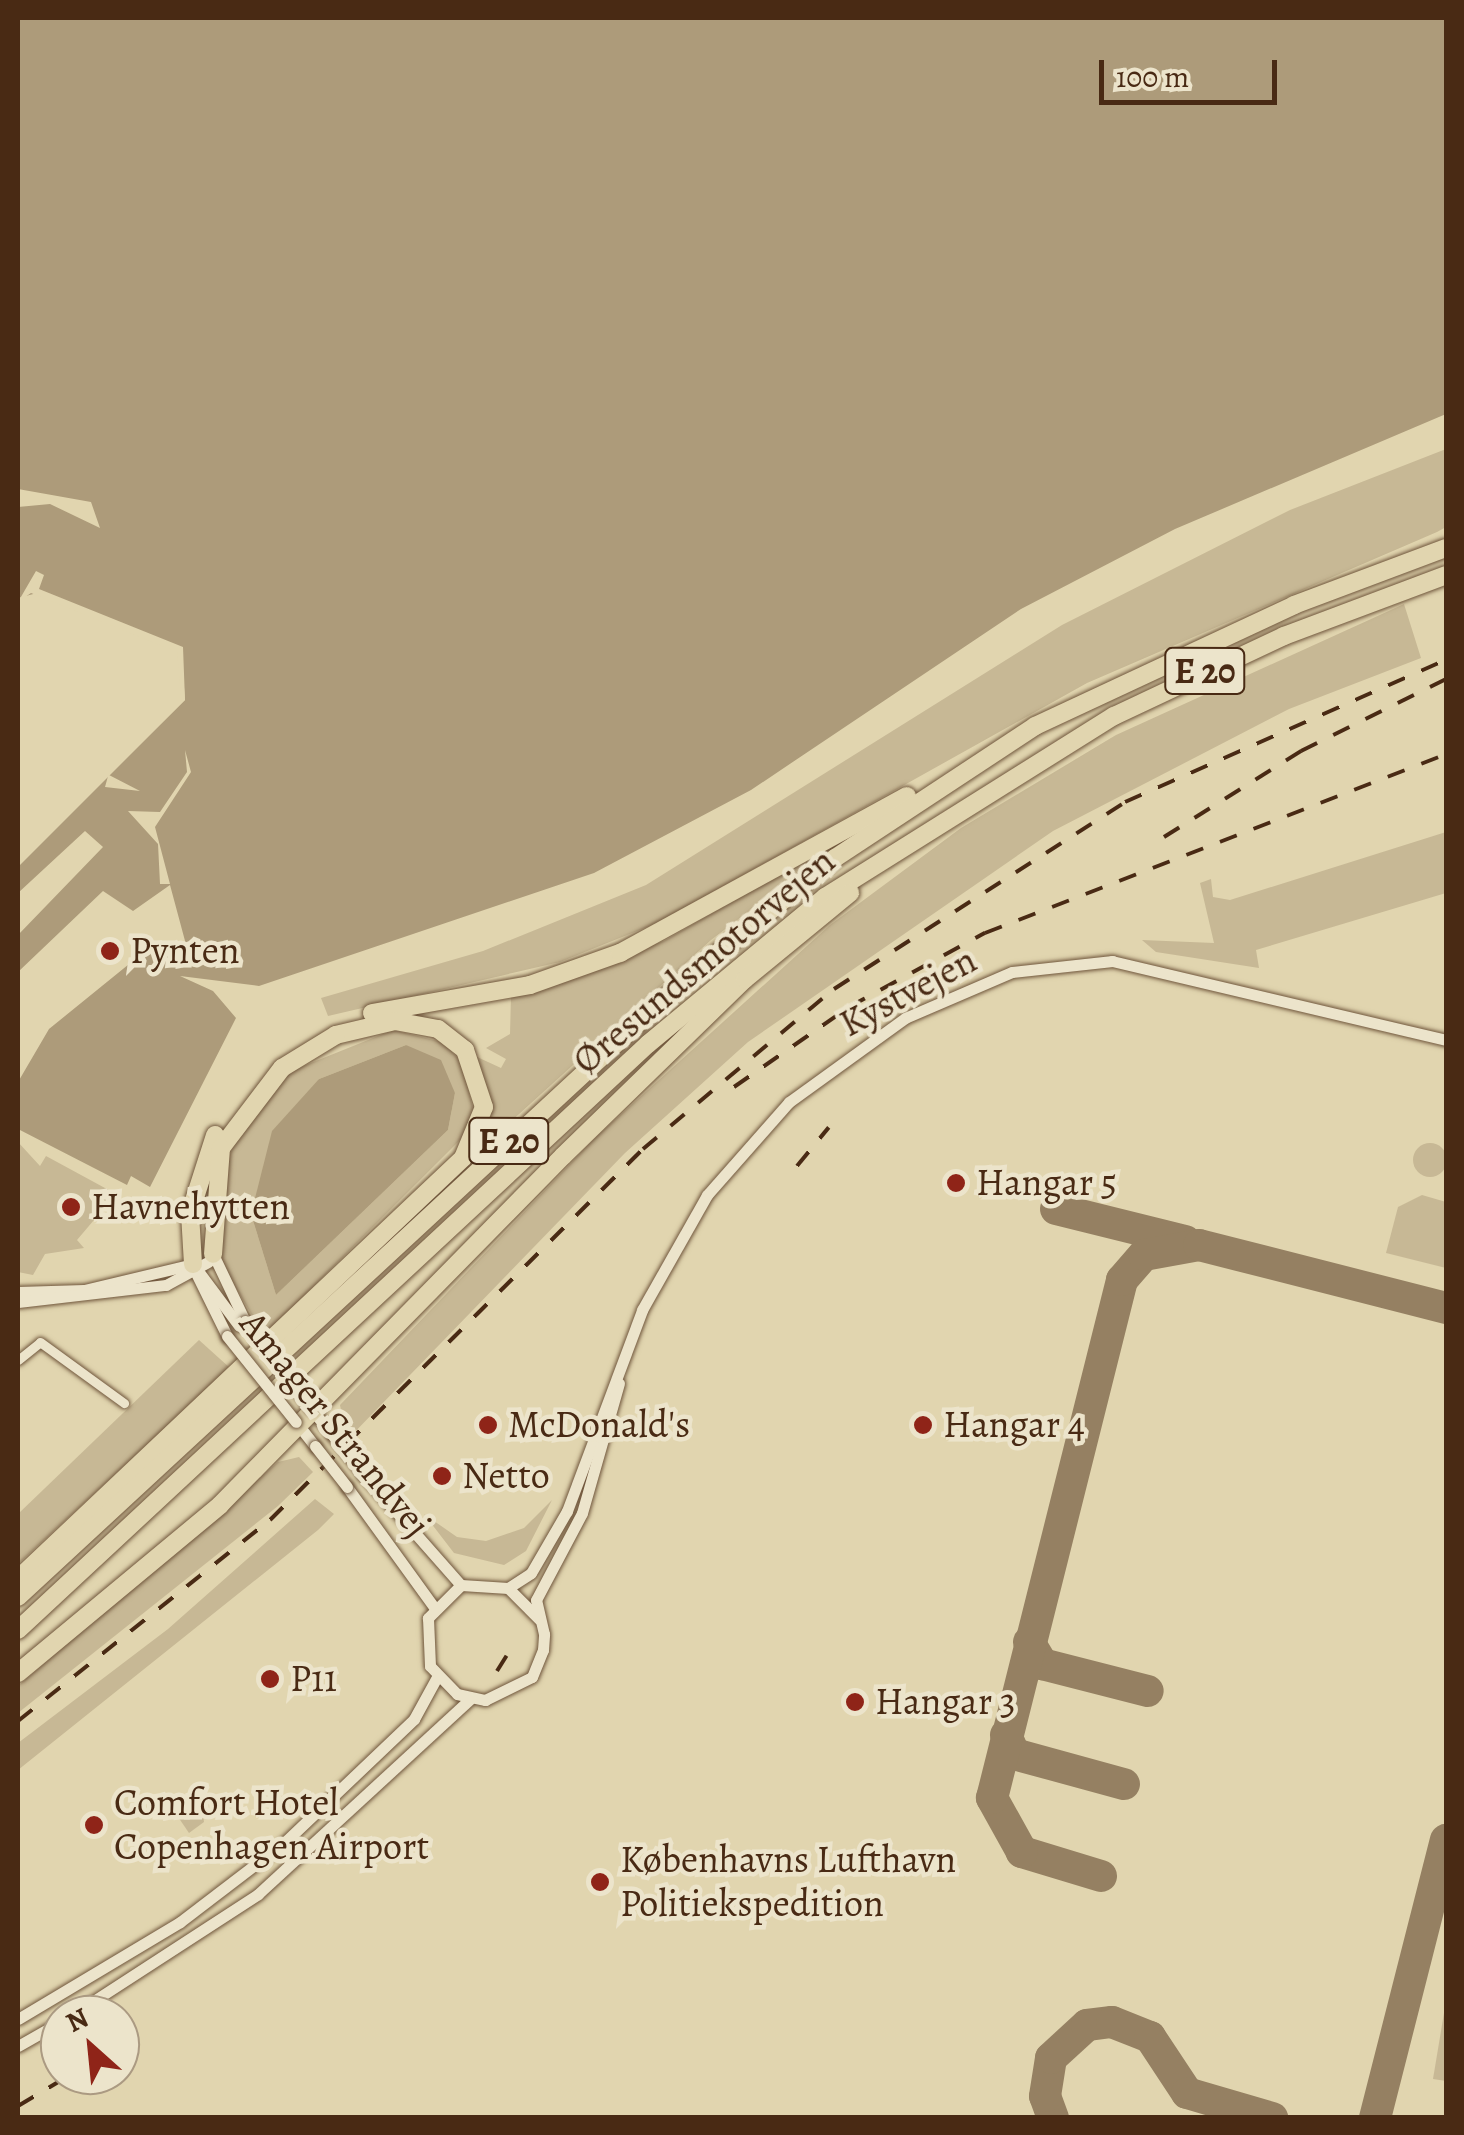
<!DOCTYPE html>
<html>
<head>
<meta charset="utf-8">
<style>
	body { margin:0 }
	#map { position:relative; width:1464px; height:2135px; overflow:hidden; background:#e1d5af; font-family:Alegreya,serif }
	div>[style] { position:absolute }
	.green>* { inset:0; background:#c7b895 }
	.round { border-radius:50% }
	.water>* { inset:0; background:#ad9b7a }
	.pier>* { inset:0; background:#e1d5af }
	.taxiway>* { height:32px; margin:-16px; padding:0 16px; transform-origin:16px; border-radius:16px; background:#958062 }
	.roads { filter:drop-shadow(0 0 2px #6f553b) drop-shadow(0 0 2px #6f553b) }
	.minor>* { height:9px; margin:-4.5px; padding:0 4.5px; transform-origin:4.5px; border-radius:4.5px; background:#ece4cb }
	.tertiary>* { height:11px; margin:-5.5px; padding:0 5.5px; transform-origin:5.5px; border-radius:5.5px; background:#ece4cb }
	.motorway>* { height:18px; margin:-9px; padding:0 9px; transform-origin:9px; border-radius:9px; background:#e1d5af }
	.rail>* { height:4px; margin-top:-2px; transform-origin:0; background:repeating-linear-gradient(90deg,#492a14 0 18px,transparent 0 36px) }
	.bridges { filter:drop-shadow(0 0 2px #6f553b) drop-shadow(0 0 2px #6f553b) }
	.tertiary-bridge>* { height:11px; margin:-5.5px; padding:0 5.5px; transform-origin:5.5px; border-radius:5.5px; background:#ece4cb }
	.dots>* { width:28px; height:28px; translate:-50% -50%; box-sizing:border-box; border:5px solid #ece4cb; border-radius:50% }
	span { translate:-50% -50%; white-space:nowrap; text-align:center; line-height:1.15; -webkit-text-stroke:9px #ece4cb; paint-order:stroke }
	.shield-label span { padding:2px 8px; background:#ece4cb; border:2px solid; border-radius:8px; -webkit-text-stroke-width:0 }
	.shield-label { font-size:35px; color:#492a14; font-weight:700 }
	.poi-label { font-size:38px; color:#492a14 }
	.left { translate:0 -50%; text-align:left }
	.street-label { font-size:38px; color:#492a14 }
	.frame { position:absolute; inset:0; border:20px solid #492a14; pointer-events:none }
	.north { position:absolute; left:40px; top:1995px; width:100px; height:100px; box-sizing:border-box; background:#ece4cb; border:2px solid #ab9a82; border-radius:50%; rotate:333deg; font-size:28px; font-weight:700; line-height:40px; text-align:center; color:#492a14 }
	.north::after { content:''; display:block; margin:auto; width:35px; height:45px; background:#8f2418; clip-path:polygon(50% 0,100% 100%,50% 72%,0 100%) }
	.scale { position:absolute; left:1099px; top:60px; width:178px; height:45px; box-sizing:border-box; border:5px solid #492a14; border-top:0; padding-left:12px; font-size:30px; line-height:35px; white-space:nowrap; color:#492a14; -webkit-text-stroke:8px #ece4cb; paint-order:stroke }
</style>
</head>
<body>
<div id="map">
	<div class="green">
		<i style="clip-path:polygon(1446px 449px,1446px 527px,1437px 532px,1087px 683px,657px 923px,560px 962px,328px 1016px,321px 998px,483px 951px,646px 885px,1062px 625px,1290px 510px)"></i>
		<i style="clip-path:polygon(1404px 604px,1421px 658px,1289px 709px,1053px 831px,748px 1042px,625px 1153px,347px 1440px,340px 1405px,595px 1138px,830px 925px,961px 828px,1116px 735px)"></i>
		<i style="clip-path:polygon(1446px 832px,1446px 893px,1256px 950px,1259px 968px,1156px 952px,1142px 940px,1214px 943px,1200px 883px,1211px 879px,1213px 897px,1230px 900px)"></i>
		<i style="clip-path:polygon(850px 834px,711px 940px,465px 1163px,499px 1128px,493px 1121px,484px 1130px,490px 1096px,475px 1056px,501px 1068px,506px 1059px,486px 1048px,510px 1034px,511px 996px,664px 941px)"></i>
		<i style="clip-path:polygon(evenodd,393px 1030px,442px 1042px,462px 1062px,473px 1109px,463px 1137px,264px 1336px,221px 1262px,225px 1167px,237px 1137px,291px 1071px,393px 1030px,406px 1045px,455px 1093px,448px 1130px,276px 1295px,251px 1214px,319px 1079px,406px 1045px)"></i>
		<i style="clip-path:polygon(18px 1142px,40px 1166px,46px 1156px,116px 1194px,77px 1240px,84px 1248px,45px 1254px,33px 1275px,18px 1272px)"></i>
		<i class="round" style="left:1413px;top:1143px;width:34px;height:34px"></i>
		<i style="clip-path:polygon(1422px 1195px,1446px 1202px,1446px 1268px,1386px 1253px,1398px 1207px)"></i>
		<i style="clip-path:polygon(199px 1340px,230px 1368px,18px 1564px,18px 1514px)"></i>
		<i style="clip-path:polygon(299px 1457px,313px 1472px,278px 1506px,18px 1713px,18px 1686px,278px 1462px)"></i>
		<i style="clip-path:polygon(315px 1499px,334px 1514px,318px 1530px,18px 1770px,18px 1743px,168px 1629px)"></i>
		<i style="clip-path:polygon(552px 1500px,526px 1551px,504px 1565px,454px 1553px,424px 1514px,457px 1537px,486px 1541px,524px 1528px)"></i>
		<i style="clip-path:polygon(172px 1808px,203px 1815px,204px 1822px,189px 1833px)"></i>
		<i style="clip-path:polygon(1446px 2001px,1446px 2081px,1433px 2079px)"></i>
	</div>
	<div class="water">
		<i style="clip-path:polygon(18px 18px,1446px 18px,1446px 414px,1175px 529px,1021px 609px,751px 790px,594px 873px,259px 986px,180px 976px,213px 991px,236px 1018px,150px 1187px,131px 1176px,127px 1185px,18px 1129px,18px 1082px,49px 1029px,155px 943px,188px 952px,170px 885px,133px 911px,103px 891px,18px 972px,18px 935px,103px 847px,85px 831px,18px 893px,18px 867px,185px 700px,181px 649px,37px 593px,18px 598px)"></i>
		<i style="clip-path:polygon(406px 1045px,441px 1060px,455px 1093px,448px 1130px,276px 1295px,251px 1214px,272px 1131px,319px 1079px)"></i>
	</div>
	<div class="pier">
		<i style="clip-path:polygon(18px 489px,91px 502px,100px 528px,50px 504px,18px 507px)"></i>
		<i style="clip-path:polygon(36px 571px,44px 575px,39px 589px,183px 647px,185px 700px,109px 775px,140px 791px,105px 787px,108px 776px,112px 767px,181px 698px,177px 652px,31px 593px,18px 602px)"></i>
		<i style="clip-path:polygon(185px 750px,191px 772px,155px 827px,170px 884px,160px 884px,158px 844px,128px 811px,160px 812px,187px 772px)"></i>
	</div>
	<div class="taxiway">
		<i style="left:1056px;top:1209px;width:133px;rotate:13.9deg"></i>
		<i style="left:1029px;top:1642px;width:26px;rotate:59deg"></i>
		<i style="left:1042px;top:1664px;width:109px;rotate:14.3deg"></i>
		<i style="left:1006px;top:1735px;width:21px;rotate:67deg"></i>
		<i style="left:1014px;top:1754px;width:114px;rotate:15.3deg"></i>
		<i style="left:1101px;top:1876px;width:83px;rotate:-163.1deg"></i>
		<i style="left:1022px;top:1852px;width:62px;rotate:-119.1deg"></i>
		<i style="left:992px;top:1798px;width:534px;rotate:-75.91deg"></i>
		<i style="left:1122px;top:1280px;width:33px;rotate:-49deg"></i>
		<i style="left:1144px;top:1255px;width:56px;rotate:-10.3deg"></i>
		<i style="left:1199px;top:1245px;width:255px;rotate:14.3deg"></i>
		<i style="left:1053px;top:2118px;width:23px;rotate:-110deg"></i>
		<i style="left:1045px;top:2096px;width:38px;rotate:-81deg"></i>
		<i style="left:1051px;top:2058px;width:49px;rotate:-42.5deg"></i>
		<i style="left:1087px;top:2025px;width:25px;rotate:-7deg"></i>
		<i style="left:1112px;top:2022px;width:41px;rotate:21.5deg"></i>
		<i style="left:1150px;top:2037px;width:67px;rotate:56.5deg"></i>
		<i style="left:1187px;top:2093px;width:89px;rotate:16.4deg"></i>
		<i style="left:1375px;top:2118px;width:287px;rotate:-75.7deg"></i>
	</div>
	<div class="roads">
		<div class="minor">
			<i style="left:18px;top:1360px;width:28px;rotate:-39deg"></i>
			<i style="left:40px;top:1342px;width:104px;rotate:36deg"></i>
		</div>
		<div class="tertiary">
			<i style="left:213px;top:1254px;width:74px;rotate:64.5deg"></i>
			<i style="left:194px;top:1269px;width:75px;rotate:63.8deg"></i>
			<i style="left:18px;top:1292px;width:66px;rotate:-1.7deg"></i>
			<i style="left:84px;top:1290px;width:112px;rotate:-13.4deg"></i>
			<i style="left:193px;top:1264px;width:77px;rotate:53.4deg"></i>
			<i style="left:18px;top:1302px;width:149px;rotate:-6.6deg"></i>
			<i style="left:166px;top:1285px;width:48px;rotate:-28.7deg"></i>
			<i style="left:311px;top:1409px;width:31px;rotate:50deg"></i>
			<i style="left:296px;top:1422px;width:31px;rotate:52deg"></i>
			<i style="left:363px;top:1474px;width:148px;rotate:48.6deg"></i>
			<i style="left:347px;top:1487px;width:148px;rotate:54.1deg"></i>
			<i style="left:508px;top:1588px;width:27px;rotate:-33deg"></i>
			<i style="left:531px;top:1573px;width:72px;rotate:-59.9deg"></i>
			<i style="left:567px;top:1511px;width:215px;rotate:-69.5deg"></i>
			<i style="left:642px;top:1310px;width:132px;rotate:-60.5deg"></i>
			<i style="left:707px;top:1195px;width:124px;rotate:-48.6deg"></i>
			<i style="left:789px;top:1102px;width:143px;rotate:-35.9deg"></i>
			<i style="left:905px;top:1018px;width:116px;rotate:-23.3deg"></i>
			<i style="left:1012px;top:972px;width:101px;rotate:-6.3deg"></i>
			<i style="left:1112px;top:961px;width:343px;rotate:13.3deg"></i>
			<i style="left:539px;top:1619px;width:44px;rotate:-135deg"></i>
			<i style="left:508px;top:1588px;width:47px;rotate:-176.3deg"></i>
			<i style="left:461px;top:1585px;width:47px;rotate:135deg"></i>
			<i style="left:428px;top:1618px;width:48px;rotate:87.6deg"></i>
			<i style="left:430px;top:1666px;width:39px;rotate:46deg"></i>
			<i style="left:457px;top:1694px;width:29px;rotate:12deg"></i>
			<i style="left:485px;top:1700px;width:52px;rotate:-26.1deg"></i>
			<i style="left:532px;top:1677px;width:29px;rotate:-68deg"></i>
			<i style="left:543px;top:1650px;width:16px;rotate:-86deg"></i>
			<i style="left:544px;top:1634px;width:35px;rotate:-103deg"></i>
			<i style="left:536px;top:1600px;width:98px;rotate:-62.1deg"></i>
			<i style="left:582px;top:1513px;width:135px;rotate:-74.1deg"></i>
			<i style="left:72px;top:2015px;width:222px;rotate:-33deg"></i>
			<i style="left:258px;top:1894px;width:288px;rotate:-42.6deg"></i>
			<i style="left:18px;top:2019px;width:189px;rotate:-30.9deg"></i>
			<i style="left:180px;top:1922px;width:133px;rotate:-37.4deg"></i>
			<i style="left:286px;top:1841px;width:177px;rotate:-43.6deg"></i>
			<i style="left:414px;top:1719px;width:48px;rotate:-61.3deg"></i>
			<i style="left:18px;top:2046px;width:48px;rotate:-29.7deg"></i>
		</div>
		<div class="motorway">
			<i style="left:372px;top:1013px;width:160px;rotate:-10deg"></i>
			<i style="left:530px;top:985px;width:96px;rotate:-19.6deg"></i>
			<i style="left:620px;top:953px;width:327px;rotate:-28.7deg"></i>
			<i style="left:193px;top:1264px;width:51px;rotate:-93.4deg"></i>
			<i style="left:190px;top:1213px;width:82px;rotate:-72.2deg"></i>
			<i style="left:18px;top:1579px;width:613px;rotate:-43.41deg"></i>
			<i style="left:463px;top:1158px;width:55px;rotate:-67.6deg"></i>
			<i style="left:484px;top:1107px;width:60px;rotate:-108.4deg"></i>
			<i style="left:465px;top:1050px;width:34px;rotate:-142deg"></i>
			<i style="left:438px;top:1029px;width:44px;rotate:-169.5deg"></i>
			<i style="left:395px;top:1021px;width:61px;rotate:166.7deg"></i>
			<i style="left:336px;top:1035px;width:63px;rotate:148.6deg"></i>
			<i style="left:282px;top:1068px;width:101px;rotate:127.3deg"></i>
			<i style="left:221px;top:1148px;width:106px;rotate:94.3deg"></i>
			<i style="left:18px;top:1597px;width:911px;rotate:-42.78deg"></i>
			<i style="left:687px;top:978px;width:191px;rotate:-39deg"></i>
			<i style="left:835px;top:858px;width:240px;rotate:-33.4deg"></i>
			<i style="left:1035px;top:726px;width:286px;rotate:-25deg"></i>
			<i style="left:1294px;top:605px;width:162px;rotate:-20.6deg"></i>
			<i style="left:18px;top:1630px;width:860px;rotate:-42.93deg"></i>
			<i style="left:648px;top:1044px;width:230px;rotate:-39.7deg"></i>
			<i style="left:825px;top:897px;width:341px;rotate:-32.1deg"></i>
			<i style="left:1114px;top:716px;width:188px;rotate:-25.2deg"></i>
			<i style="left:1284px;top:636px;width:173px;rotate:-20.6deg"></i>
			<i style="left:18px;top:1673px;width:263px;rotate:-39.7deg"></i>
			<i style="left:220px;top:1505px;width:489px;rotate:-45.5deg"></i>
			<i style="left:563px;top:1156px;width:254px;rotate:-44.2deg"></i>
			<i style="left:745px;top:979px;width:136px;rotate:-39.3deg"></i>
		</div>
	</div>
	<div class="rail">
		<i style="left:1164px;top:837px;width:162px;rotate:-32.1deg"></i>
		<i style="left:1301px;top:751px;width:162px;rotate:-26.4deg"></i>
		<i style="left:734px;top:1087px;width:140px;rotate:-34.8deg"></i>
		<i style="left:849px;top:1007px;width:155px;rotate:-28.6deg"></i>
		<i style="left:985px;top:933px;width:495px;rotate:-21.2deg"></i>
		<i style="left:797px;top:1166px;width:50px;rotate:-50.6deg"></i>
		<i style="left:497px;top:1671px;width:36px;rotate:-58deg"></i>
		<i style="left:18px;top:1721px;width:322px;rotate:-38.6deg"></i>
		<i style="left:270px;top:1520px;width:526px;rotate:-44.85deg"></i>
		<i style="left:643px;top:1149px;width:249px;rotate:-40deg"></i>
		<i style="left:834px;top:989px;width:346px;rotate:-32.7deg"></i>
		<i style="left:1125px;top:802px;width:351px;rotate:-23.9deg"></i>
		<i style="left:18px;top:2106px;width:61px;rotate:-30.8deg"></i>
	</div>
	<div class="bridges">
		<div class="tertiary-bridge">
			<i style="left:245px;top:1321px;width:110px;rotate:53.1deg"></i>
			<i style="left:227px;top:1336px;width:110px;rotate:51.3deg"></i>
			<i style="left:331px;top:1433px;width:52px;rotate:52deg"></i>
			<i style="left:315px;top:1446px;width:52px;rotate:52deg"></i>
		</div>
	</div>
	<div class="dots">
		<i style="left:110px;top:951px;background:#8f2418"></i>
		<i style="left:956px;top:1183px;background:#8f2418"></i>
		<i style="left:71px;top:1207px;background:#8f2418"></i>
		<i style="left:488px;top:1425px;background:#8f2418"></i>
		<i style="left:923px;top:1425px;background:#8f2418"></i>
		<i style="left:442px;top:1476px;background:#8f2418"></i>
		<i style="left:270px;top:1679px;background:#8f2418"></i>
		<i style="left:855px;top:1702px;background:#8f2418"></i>
		<i style="left:94px;top:1825px;background:#8f2418"></i>
		<i style="left:600px;top:1882px;background:#8f2418"></i>
	</div>
	<div class="shield-label">
		<span style="left:1205px;top:671px">E 20</span>
		<span style="left:509px;top:1141px">E 20</span>
	</div>
	<div class="poi-label">
		<span class="left" style="left:130px;top:951px">Pynten</span>
		<span class="left" style="left:976px;top:1183px">Hangar 5</span>
		<span class="left" style="left:91px;top:1207px">Havnehytten</span>
		<span class="left" style="left:508px;top:1425px">McDonald's</span>
		<span class="left" style="left:943px;top:1425px">Hangar 4</span>
		<span class="left" style="left:462px;top:1476px">Netto</span>
		<span class="left" style="left:290px;top:1679px">P11</span>
		<span class="left" style="left:875px;top:1702px">Hangar 3</span>
		<span class="left" style="left:114px;top:1825px">Comfort Hotel<br>Copenhagen Airport</span>
		<span class="left" style="left:620px;top:1882px">Københavns Lufthavn<br>Politiekspedition</span>
	</div>
	<div class="street-label">
		<span style="left:704px;top:961px;rotate:-40deg">Øresundsmotorvejen</span>
		<span style="left:908px;top:992px;rotate:-28deg">Kystvejen</span>
		<span style="left:335px;top:1424px;rotate:51deg">Amager Strandvej</span>
	</div>
	<div class="frame"></div>
	<div class="north">N</div>
	<div class="scale">100 m</div>
</div>
</body>
</html>
